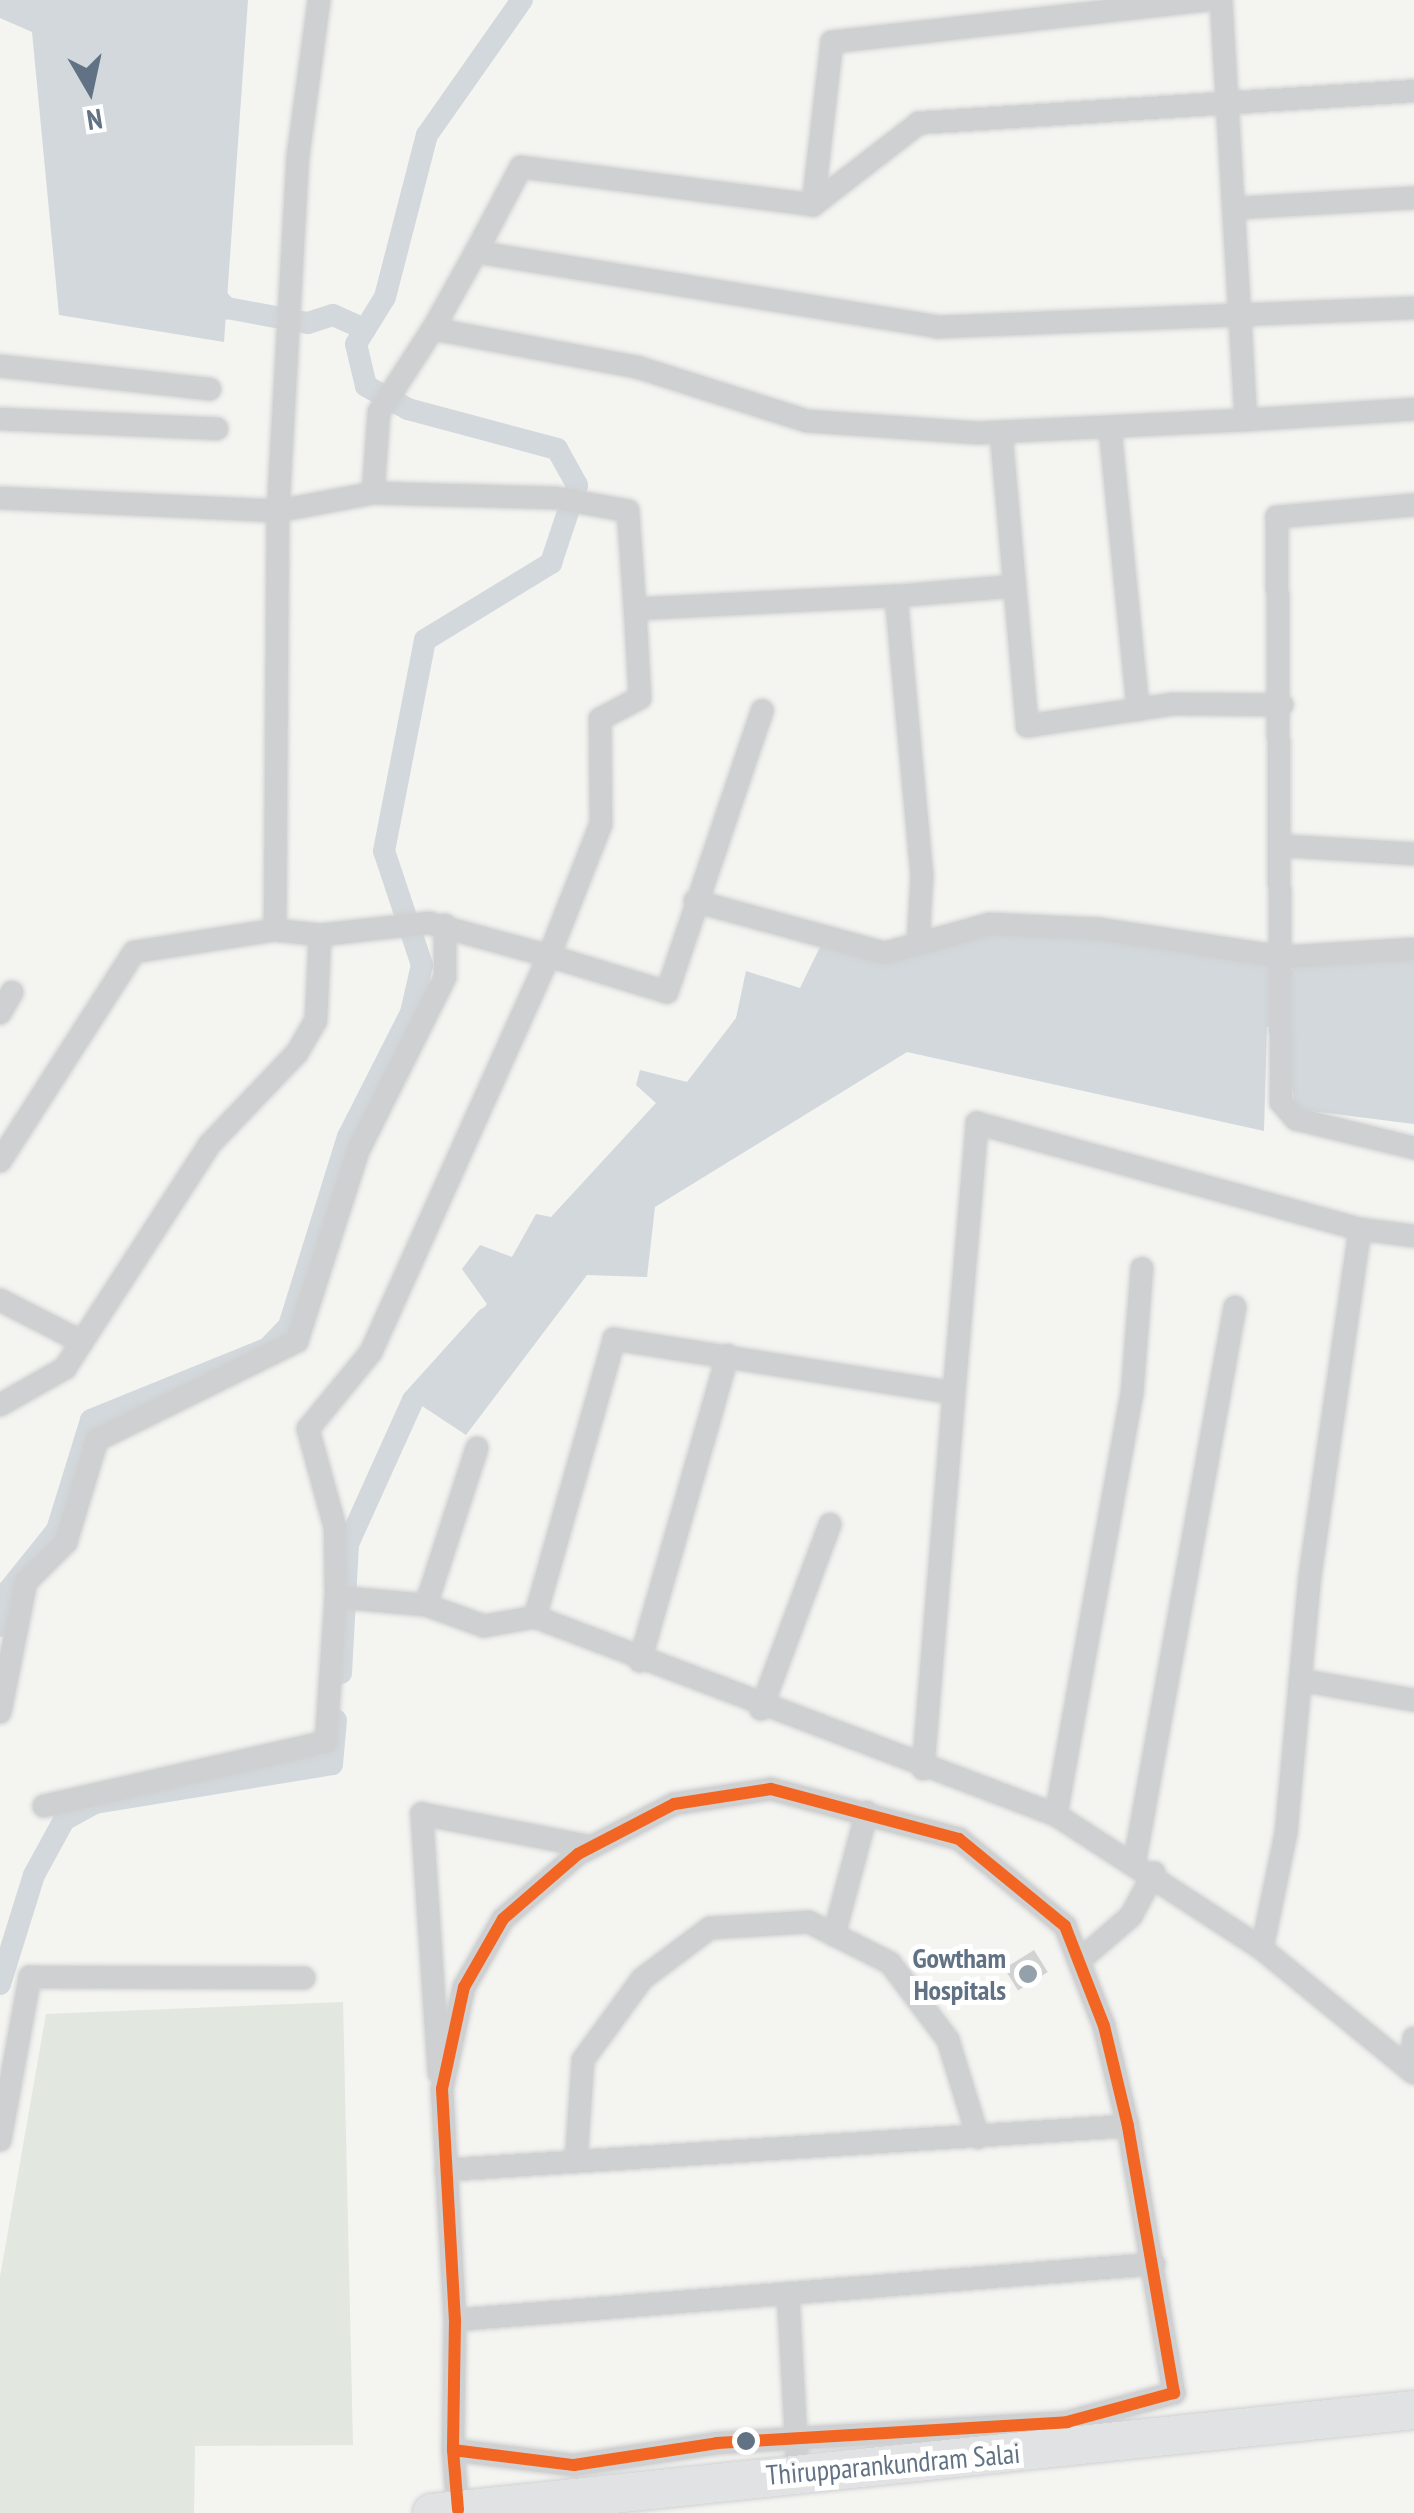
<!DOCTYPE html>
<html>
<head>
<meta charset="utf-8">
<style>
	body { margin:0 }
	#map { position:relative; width:1414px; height:2513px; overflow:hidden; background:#f4f4f1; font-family:"PT Sans Narrow",sans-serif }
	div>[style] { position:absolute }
	.green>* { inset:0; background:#e2e7df }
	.water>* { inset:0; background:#d2d8db }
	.canal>* { height:22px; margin:-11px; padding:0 11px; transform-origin:11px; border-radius:11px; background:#d2d8db }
	.building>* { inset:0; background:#d1d2d2; transform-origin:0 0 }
	.roads { filter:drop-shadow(0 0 2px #d0d1d2) drop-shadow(0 0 2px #d0d1d2) }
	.street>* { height:22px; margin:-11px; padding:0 11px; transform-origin:11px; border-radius:11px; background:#cfd0d1 }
	.primary>* { height:38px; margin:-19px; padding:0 19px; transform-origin:19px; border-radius:19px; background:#e1e2e3 }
	.bus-1>* { height:12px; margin:-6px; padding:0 6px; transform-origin:6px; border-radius:6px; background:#f26522 }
	.dots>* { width:28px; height:28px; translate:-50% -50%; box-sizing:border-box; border:5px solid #fff; border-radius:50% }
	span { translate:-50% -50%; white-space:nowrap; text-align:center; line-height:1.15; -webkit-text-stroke:10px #fff; paint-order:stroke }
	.poi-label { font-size:28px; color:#617284; font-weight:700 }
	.right { translate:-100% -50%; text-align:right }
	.street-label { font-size:28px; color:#617284 }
	.north { position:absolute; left:40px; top:40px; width:100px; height:100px; -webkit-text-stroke:8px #fff; paint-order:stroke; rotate:171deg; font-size:28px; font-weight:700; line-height:40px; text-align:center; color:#617284 }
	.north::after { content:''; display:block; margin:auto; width:35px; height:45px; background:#617284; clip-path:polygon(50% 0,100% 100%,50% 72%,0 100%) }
</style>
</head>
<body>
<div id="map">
	<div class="green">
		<i style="clip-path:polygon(343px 2002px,353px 2445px,195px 2446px,194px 2513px,0 2513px,0 2277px,46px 2014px)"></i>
	</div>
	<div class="water">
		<i style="clip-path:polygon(0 0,248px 0,224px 342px,59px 315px,32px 32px,0 18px)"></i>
		<i style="clip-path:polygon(990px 928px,1108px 936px,1270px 963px,1288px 975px,1300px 958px,1414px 953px,1414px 1124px,1295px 1109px,1285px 1026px,1267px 1027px,1264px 1131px,907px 1052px,655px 1207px,647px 1277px,587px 1275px,466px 1435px,413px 1400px,487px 1304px,462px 1269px,480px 1245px,512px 1257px,536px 1214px,551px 1217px,656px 1103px,636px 1085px,640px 1070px,687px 1082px,736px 1018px,746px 971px,800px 988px,820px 947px,886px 962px)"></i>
	</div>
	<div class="canal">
		<i style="left:207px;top:289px;width:28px;rotate:44deg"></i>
		<i style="left:227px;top:308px;width:82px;rotate:10.5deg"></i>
		<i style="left:308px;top:323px;width:26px;rotate:-18deg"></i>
		<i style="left:333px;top:315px;width:35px;rotate:24deg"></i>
		<i style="left:0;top:1626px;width:37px;rotate:-76deg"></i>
		<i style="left:9px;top:1590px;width:77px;rotate:-51.3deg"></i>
		<i style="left:57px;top:1530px;width:115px;rotate:-72.8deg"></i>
		<i style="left:91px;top:1420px;width:191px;rotate:-22.1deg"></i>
		<i style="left:268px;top:1348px;width:30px;rotate:-46deg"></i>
		<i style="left:289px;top:1326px;width:198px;rotate:-72.7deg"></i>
		<i style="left:348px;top:1137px;width:139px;rotate:-63.1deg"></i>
		<i style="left:411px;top:1013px;width:49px;rotate:-77.1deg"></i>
		<i style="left:422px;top:965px;width:120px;rotate:-108.4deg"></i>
		<i style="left:384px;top:851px;width:215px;rotate:-79deg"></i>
		<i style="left:425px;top:640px;width:148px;rotate:-31.4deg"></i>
		<i style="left:551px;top:563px;width:82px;rotate:-71.6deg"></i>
		<i style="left:577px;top:485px;width:41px;rotate:-119.1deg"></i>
		<i style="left:557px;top:449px;width:154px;rotate:-165deg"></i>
		<i style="left:408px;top:409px;width:48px;rotate:-151.3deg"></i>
		<i style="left:366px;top:386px;width:43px;rotate:-103.4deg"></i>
		<i style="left:356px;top:344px;width:55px;rotate:-58.3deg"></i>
		<i style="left:385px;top:297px;width:167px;rotate:-75.5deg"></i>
		<i style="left:427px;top:135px;width:165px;rotate:-54.9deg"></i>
		<i style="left:341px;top:1673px;width:129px;rotate:-86.9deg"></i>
		<i style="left:348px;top:1544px;width:158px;rotate:-65.7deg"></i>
		<i style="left:413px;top:1400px;width:110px;rotate:-47.9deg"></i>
		<i style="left:0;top:1984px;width:114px;rotate:-72.7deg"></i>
		<i style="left:34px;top:1875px;width:63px;rotate:-61.4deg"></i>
		<i style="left:64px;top:1820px;width:35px;rotate:-29deg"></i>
		<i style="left:95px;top:1803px;width:240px;rotate:-9.3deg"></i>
		<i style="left:332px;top:1764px;width:44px;rotate:-84.8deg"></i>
	</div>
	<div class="building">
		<i style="left:1034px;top:1950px;width:26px;height:35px;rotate:58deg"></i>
	</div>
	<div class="roads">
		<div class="street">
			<i style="left:813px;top:205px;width:164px;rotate:-83.4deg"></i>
			<i style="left:832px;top:42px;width:375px;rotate:-6.4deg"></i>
			<i style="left:1238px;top:208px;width:176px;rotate:-3.3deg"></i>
			<i style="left:476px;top:252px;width:96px;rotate:-62.1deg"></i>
			<i style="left:521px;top:167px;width:294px;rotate:7.4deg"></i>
			<i style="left:813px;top:205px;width:134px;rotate:-37.7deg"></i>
			<i style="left:919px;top:123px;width:496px;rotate:-3.7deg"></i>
			<i style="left:433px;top:329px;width:88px;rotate:-60.8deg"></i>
			<i style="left:476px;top:252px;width:467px;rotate:9.2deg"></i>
			<i style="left:937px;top:327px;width:477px;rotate:-2.3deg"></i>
			<i style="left:0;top:366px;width:211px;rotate:6.3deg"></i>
			<i style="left:0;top:419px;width:217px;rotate:2.6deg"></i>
			<i style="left:1246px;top:420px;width:168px;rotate:-3.7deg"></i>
			<i style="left:1110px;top:428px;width:283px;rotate:84.3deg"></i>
			<i style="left:1001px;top:432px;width:295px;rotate:84.9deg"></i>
			<i style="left:1027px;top:726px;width:147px;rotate:-8.6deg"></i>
			<i style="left:1172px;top:704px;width:110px;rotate:0.5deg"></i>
			<i style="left:373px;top:493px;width:81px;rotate:-85.8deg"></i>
			<i style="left:379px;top:412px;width:99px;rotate:-57deg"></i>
			<i style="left:433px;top:329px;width:208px;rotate:10.6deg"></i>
			<i style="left:637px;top:367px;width:178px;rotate:17.6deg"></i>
			<i style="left:807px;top:421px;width:171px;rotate:4deg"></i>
			<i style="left:978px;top:433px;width:268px;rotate:-2.8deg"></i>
			<i style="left:1246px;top:420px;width:421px;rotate:-93.4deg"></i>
			<i style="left:0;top:498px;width:278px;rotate:2.7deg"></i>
			<i style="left:278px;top:511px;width:97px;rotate:-10.7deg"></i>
			<i style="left:373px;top:493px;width:183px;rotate:1.6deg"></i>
			<i style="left:556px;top:498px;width:73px;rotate:10.2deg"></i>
			<i style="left:628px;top:511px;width:98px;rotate:85.9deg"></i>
			<i style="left:635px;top:609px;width:261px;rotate:-2.9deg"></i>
			<i style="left:896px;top:596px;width:280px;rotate:84.7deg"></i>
			<i style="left:922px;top:875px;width:69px;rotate:93.3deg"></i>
			<i style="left:918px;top:944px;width:34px;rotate:165deg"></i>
			<i style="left:885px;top:953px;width:197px;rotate:-164.7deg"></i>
			<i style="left:1414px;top:505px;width:138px;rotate:175deg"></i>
			<i style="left:1277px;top:517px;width:585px;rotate:89.61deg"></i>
			<i style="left:1281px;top:1102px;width:23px;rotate:49deg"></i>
			<i style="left:1296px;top:1119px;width:122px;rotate:13.8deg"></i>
			<i style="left:896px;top:596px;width:118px;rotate:-4.8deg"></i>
			<i style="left:1285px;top:846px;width:129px;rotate:3.5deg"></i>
			<i style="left:275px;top:930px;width:419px;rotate:-89.6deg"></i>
			<i style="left:278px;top:511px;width:356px;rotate:-86.8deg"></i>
			<i style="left:298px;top:156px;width:157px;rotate:-82.3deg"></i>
			<i style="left:918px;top:944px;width:75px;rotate:-15.5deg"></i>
			<i style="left:990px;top:924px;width:110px;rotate:2.6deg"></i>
			<i style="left:1100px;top:929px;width:184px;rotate:8.7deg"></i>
			<i style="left:1282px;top:957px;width:132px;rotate:-3.5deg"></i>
			<i style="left:0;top:1013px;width:24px;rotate:-60deg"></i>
			<i style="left:0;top:1161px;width:248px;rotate:-57.3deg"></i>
			<i style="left:134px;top:952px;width:143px;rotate:-8.9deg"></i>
			<i style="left:275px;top:930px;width:45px;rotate:6.3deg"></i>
			<i style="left:320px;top:935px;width:110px;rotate:-6.3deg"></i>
			<i style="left:429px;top:923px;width:124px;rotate:15.4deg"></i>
			<i style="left:549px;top:956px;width:142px;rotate:-68.5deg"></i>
			<i style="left:601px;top:824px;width:105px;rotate:-90.5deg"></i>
			<i style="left:600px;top:719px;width:45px;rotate:-27.7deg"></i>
			<i style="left:640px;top:698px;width:89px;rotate:-93.2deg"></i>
			<i style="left:1360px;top:1229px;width:54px;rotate:7.4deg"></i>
			<i style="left:0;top:1300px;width:92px;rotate:27.1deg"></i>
			<i style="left:954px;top:1393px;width:271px;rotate:-85.1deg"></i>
			<i style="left:977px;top:1123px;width:397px;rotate:15.5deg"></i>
			<i style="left:1360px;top:1229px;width:350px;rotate:98.2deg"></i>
			<i style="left:1310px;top:1575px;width:259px;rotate:95.3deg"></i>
			<i style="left:1286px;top:1833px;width:118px;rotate:101.7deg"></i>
			<i style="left:0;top:1405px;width:75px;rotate:-29.6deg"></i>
			<i style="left:65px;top:1368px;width:265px;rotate:-57.1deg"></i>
			<i style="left:209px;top:1145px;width:127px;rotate:-46.3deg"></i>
			<i style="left:297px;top:1053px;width:38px;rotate:-60deg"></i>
			<i style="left:316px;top:1020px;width:85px;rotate:-87.3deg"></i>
			<i style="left:477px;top:1448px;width:165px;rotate:108deg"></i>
			<i style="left:426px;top:1605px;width:62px;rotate:19.9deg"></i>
			<i style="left:484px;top:1626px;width:52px;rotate:-10deg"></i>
			<i style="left:535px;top:1617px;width:557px;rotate:20.81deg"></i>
			<i style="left:1056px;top:1815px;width:246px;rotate:33deg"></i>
			<i style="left:1262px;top:1949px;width:196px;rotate:39.2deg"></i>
			<i style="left:336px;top:1597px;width:70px;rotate:-90.8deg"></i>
			<i style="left:335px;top:1527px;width:102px;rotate:-105.4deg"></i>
			<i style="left:308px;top:1429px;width:99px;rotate:-50.7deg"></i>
			<i style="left:371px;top:1352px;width:434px;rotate:-65.8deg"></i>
			<i style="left:549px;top:956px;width:123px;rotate:17deg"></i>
			<i style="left:667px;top:992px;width:297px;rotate:-71.3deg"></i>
			<i style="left:535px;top:1617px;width:289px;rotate:-74.1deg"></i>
			<i style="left:614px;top:1339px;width:344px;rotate:9deg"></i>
			<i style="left:954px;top:1393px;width:377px;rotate:94.7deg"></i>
			<i style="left:640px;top:1661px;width:318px;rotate:-74deg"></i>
			<i style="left:1300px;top:1680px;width:116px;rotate:10deg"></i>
			<i style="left:761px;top:1709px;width:197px;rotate:-69.5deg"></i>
			<i style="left:0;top:1712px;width:133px;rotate:-78.7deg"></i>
			<i style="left:26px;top:1582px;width:57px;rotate:-45deg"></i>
			<i style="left:66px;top:1542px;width:107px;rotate:-73.1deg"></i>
			<i style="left:97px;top:1440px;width:223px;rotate:-26.3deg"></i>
			<i style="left:297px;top:1341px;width:200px;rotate:-72.2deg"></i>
			<i style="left:358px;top:1151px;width:195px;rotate:-63.4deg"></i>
			<i style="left:445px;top:977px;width:52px;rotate:-90deg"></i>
			<i style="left:44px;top:1806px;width:289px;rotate:-12.8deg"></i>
			<i style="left:326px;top:1742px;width:145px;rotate:-86.1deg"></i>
			<i style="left:336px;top:1597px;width:90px;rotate:5.1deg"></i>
			<i style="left:1056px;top:1815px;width:428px;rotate:-79.8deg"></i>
			<i style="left:1132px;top:1394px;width:126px;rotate:-85.5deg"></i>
			<i style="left:1134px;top:1865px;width:567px;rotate:-79.74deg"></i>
			<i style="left:834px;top:1935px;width:127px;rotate:-75deg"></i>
			<i style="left:1079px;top:1961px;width:69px;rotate:-40.9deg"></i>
			<i style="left:1131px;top:1916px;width:49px;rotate:-61.9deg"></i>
			<i style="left:1410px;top:2070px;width:32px;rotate:-83deg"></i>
			<i style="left:439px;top:2073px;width:260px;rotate:-93.8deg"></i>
			<i style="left:422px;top:1814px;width:172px;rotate:11deg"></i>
			<i style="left:0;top:2140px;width:166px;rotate:-79.6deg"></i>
			<i style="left:30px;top:1977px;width:274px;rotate:0.2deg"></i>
			<i style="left:576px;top:2161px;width:101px;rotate:-86deg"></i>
			<i style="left:583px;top:2060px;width:100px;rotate:-53.9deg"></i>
			<i style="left:642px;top:1979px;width:85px;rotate:-36.9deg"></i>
			<i style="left:710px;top:1928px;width:99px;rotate:-3.5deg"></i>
			<i style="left:809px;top:1922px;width:91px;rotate:26.8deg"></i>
			<i style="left:890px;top:1963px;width:96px;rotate:53deg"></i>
			<i style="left:948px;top:2040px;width:102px;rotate:72.8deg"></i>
			<i style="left:446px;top:2170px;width:683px;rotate:-3.69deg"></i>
			<i style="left:788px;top:2293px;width:161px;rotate:86.8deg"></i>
			<i style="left:455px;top:2320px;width:701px;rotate:-4.58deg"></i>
			<i style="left:453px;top:2450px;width:122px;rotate:7.1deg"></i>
			<i style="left:574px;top:2465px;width:145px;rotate:-8.7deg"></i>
			<i style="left:717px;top:2443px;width:351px;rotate:-3.4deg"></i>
			<i style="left:1067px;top:2422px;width:111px;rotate:-15.2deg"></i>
			<i style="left:1174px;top:2393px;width:271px;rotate:-99.8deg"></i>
			<i style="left:1128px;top:2126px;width:103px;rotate:-103.5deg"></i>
			<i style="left:1104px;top:2026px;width:107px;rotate:-111.3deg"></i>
			<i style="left:1065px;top:1926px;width:137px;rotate:-140.6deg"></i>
			<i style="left:959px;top:1839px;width:195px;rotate:-165.1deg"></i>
			<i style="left:771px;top:1789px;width:98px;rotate:171.2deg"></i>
			<i style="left:674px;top:1804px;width:108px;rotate:152.5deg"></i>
			<i style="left:578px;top:1854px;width:99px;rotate:139.1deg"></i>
			<i style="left:503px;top:1919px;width:78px;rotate:119.8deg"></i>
			<i style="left:464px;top:1987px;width:104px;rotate:102.2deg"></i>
			<i style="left:442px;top:2089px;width:231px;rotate:86.8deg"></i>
			<i style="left:455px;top:2320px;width:130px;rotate:90.9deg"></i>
			<i style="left:453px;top:2450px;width:60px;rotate:85.2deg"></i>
		</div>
		<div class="primary">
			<i style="left:432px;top:2513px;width:987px;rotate:-5.99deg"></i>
		</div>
	</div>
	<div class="bus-1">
		<i style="left:453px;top:2450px;width:122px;rotate:7.1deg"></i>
		<i style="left:574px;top:2465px;width:145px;rotate:-8.7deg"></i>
		<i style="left:717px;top:2443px;width:351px;rotate:-3.4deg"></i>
		<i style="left:1067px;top:2422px;width:111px;rotate:-15.2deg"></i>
		<i style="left:1174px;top:2393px;width:271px;rotate:-99.8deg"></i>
		<i style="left:1128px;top:2126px;width:103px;rotate:-103.5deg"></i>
		<i style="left:1104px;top:2026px;width:107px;rotate:-111.3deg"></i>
		<i style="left:1065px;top:1926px;width:137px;rotate:-140.6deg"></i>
		<i style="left:959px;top:1839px;width:195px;rotate:-165.1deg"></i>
		<i style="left:771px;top:1789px;width:98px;rotate:171.2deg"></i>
		<i style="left:674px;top:1804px;width:108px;rotate:152.5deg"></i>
		<i style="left:578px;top:1854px;width:99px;rotate:139.1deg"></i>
		<i style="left:503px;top:1919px;width:78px;rotate:119.8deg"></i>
		<i style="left:464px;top:1987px;width:104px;rotate:102.2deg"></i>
		<i style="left:442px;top:2089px;width:231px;rotate:86.8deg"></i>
		<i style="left:455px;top:2320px;width:130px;rotate:90.9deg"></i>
		<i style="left:453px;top:2450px;width:60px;rotate:85.2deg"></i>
	</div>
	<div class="dots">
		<i style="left:1028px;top:1974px;background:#94a0aa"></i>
		<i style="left:746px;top:2441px;background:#617284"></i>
	</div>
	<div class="poi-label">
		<span class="right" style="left:1006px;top:1974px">Gowtham<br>Hospitals</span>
	</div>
	<div class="street-label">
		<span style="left:893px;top:2464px;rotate:-5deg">Thirupparankundram Salai</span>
	</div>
	<div class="north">N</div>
</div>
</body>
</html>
